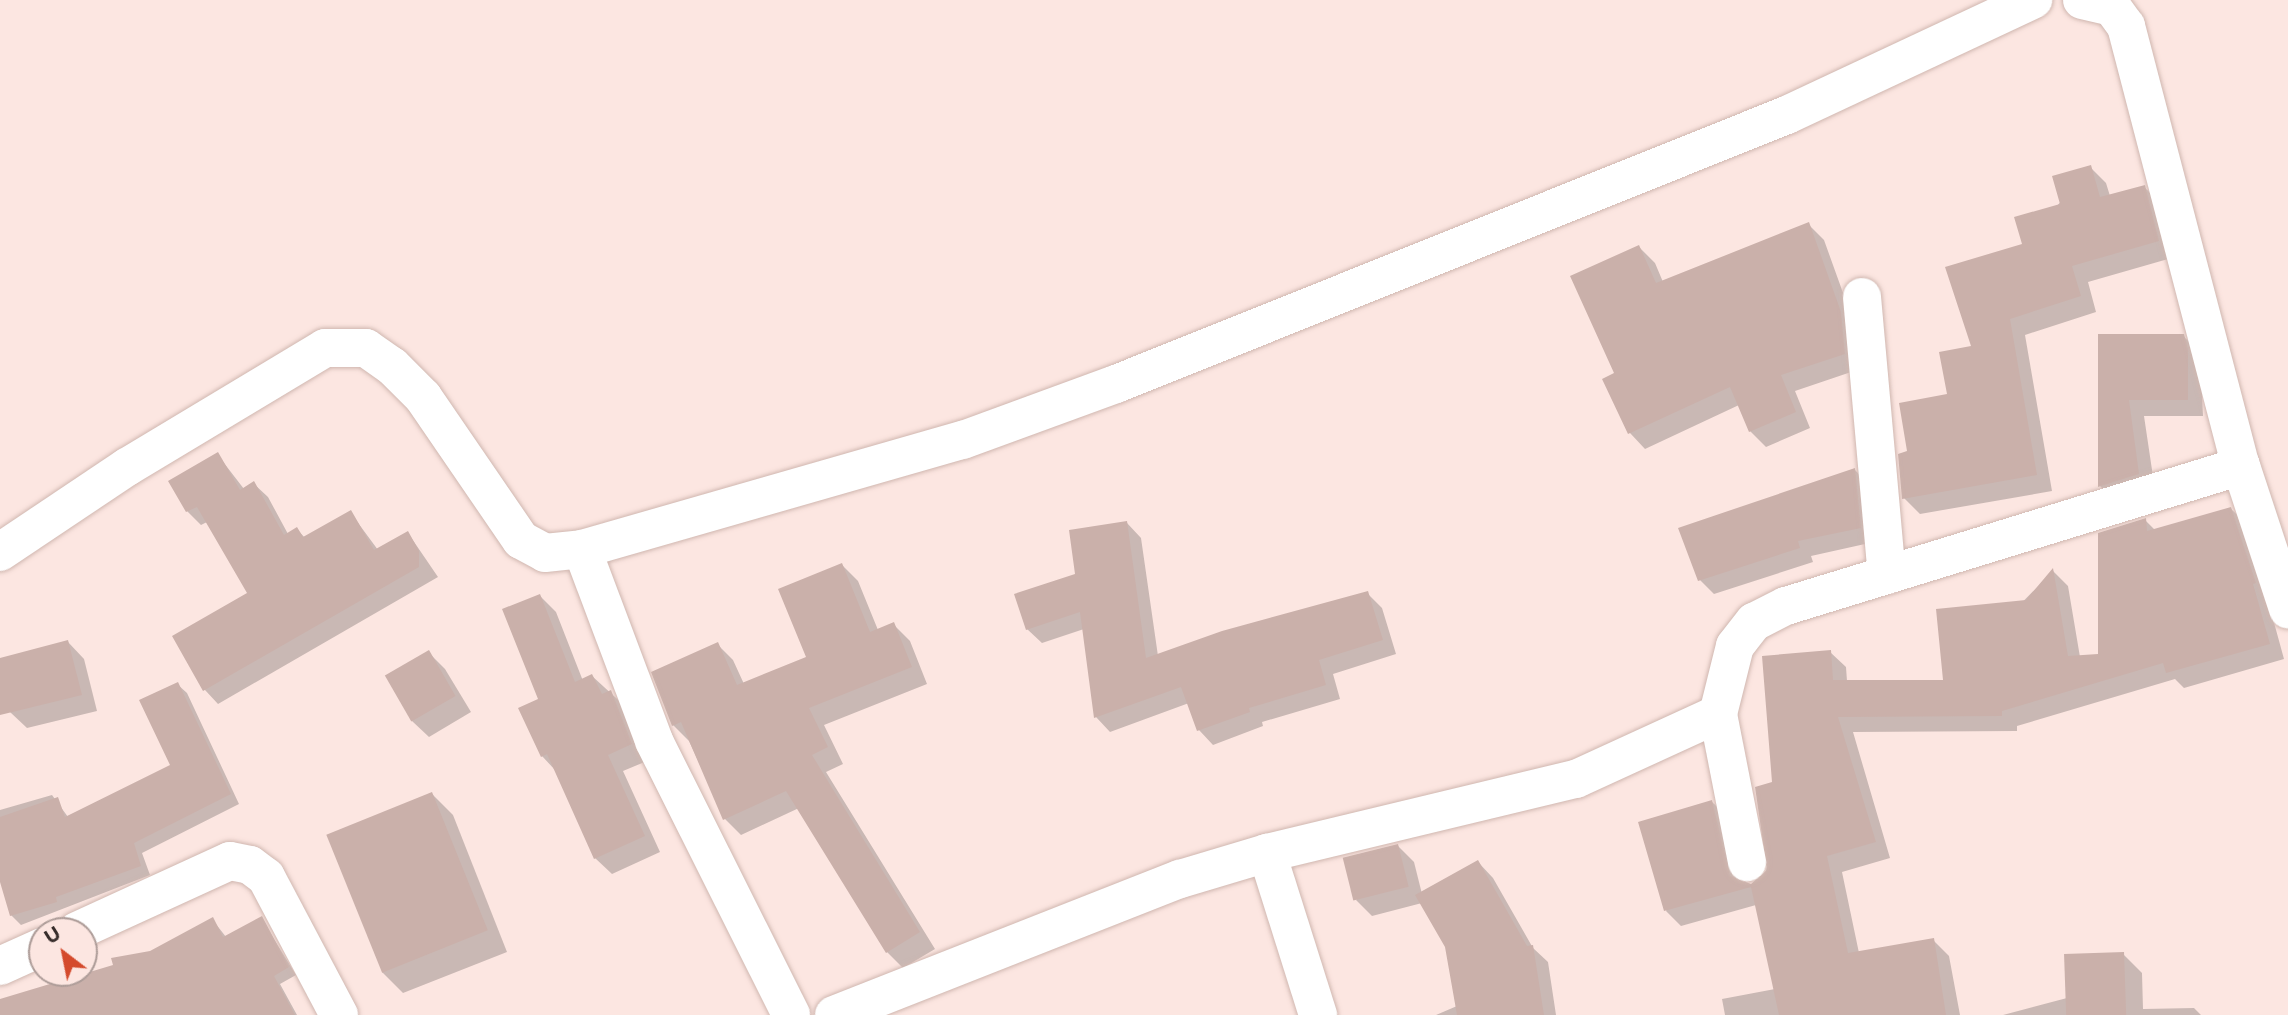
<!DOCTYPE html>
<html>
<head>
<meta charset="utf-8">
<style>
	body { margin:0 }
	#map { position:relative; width:2288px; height:1015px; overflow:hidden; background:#fce6e1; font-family:Montserrat,sans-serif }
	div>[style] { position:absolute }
	.shadow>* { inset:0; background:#0003 }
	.building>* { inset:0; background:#cab0aa; transform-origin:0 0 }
	.roads { filter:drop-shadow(0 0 2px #d0b7b0) drop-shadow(0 0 2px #d0b7b0) }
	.street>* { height:38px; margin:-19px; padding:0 19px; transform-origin:19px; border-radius:19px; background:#fff }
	span { translate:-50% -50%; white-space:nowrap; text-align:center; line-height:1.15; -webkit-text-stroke:5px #fce6e1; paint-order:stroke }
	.north { position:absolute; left:28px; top:917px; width:70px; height:70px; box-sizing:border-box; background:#fce6e1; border:2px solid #ad9c98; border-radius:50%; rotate:328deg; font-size:19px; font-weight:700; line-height:28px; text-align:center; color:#372d2b }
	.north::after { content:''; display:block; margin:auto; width:24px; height:32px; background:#d44a2c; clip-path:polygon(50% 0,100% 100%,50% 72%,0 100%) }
</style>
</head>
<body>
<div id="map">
	<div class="shadow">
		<i style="clip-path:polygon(2090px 167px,2106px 183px,2110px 196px,2144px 187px,2161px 203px,2175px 257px,2088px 282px,2096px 312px,2025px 335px,2052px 491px,1920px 514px,1904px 498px,1909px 452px,1949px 395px,2024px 245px)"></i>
		<i style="clip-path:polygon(1808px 224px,1824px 240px,1856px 329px,1860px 369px,1795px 391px,1810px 428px,1766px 447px,1750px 431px,1739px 405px,1645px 449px,1630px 433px,1616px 374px,1639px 247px,1655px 263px,1663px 282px)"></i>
		<i style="clip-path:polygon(2099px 336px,2183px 336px,2200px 352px,2203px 416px,2144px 416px,2155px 490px,2116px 502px,2100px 486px)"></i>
		<i style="clip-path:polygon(217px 454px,244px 489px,254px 484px,268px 497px,288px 534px,297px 529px,305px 538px,350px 512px,378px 550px,408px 533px,438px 577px,218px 704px,205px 690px,174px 636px,249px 594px,207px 522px,201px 525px,187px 511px,171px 481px)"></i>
		<i style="clip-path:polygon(1855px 470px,1869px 485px,1874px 542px,1811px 556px,1813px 562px,1714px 594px,1700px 580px)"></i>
		<i style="clip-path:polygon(2231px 509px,2247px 524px,2284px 659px,2184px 688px,2175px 679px,2017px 726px,2017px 731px,1853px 732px,1890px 858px,1842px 872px,1859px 953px,1933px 940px,1949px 956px,1960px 1015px,1725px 1015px,1722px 999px,1775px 989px,1756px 905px,1681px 926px,1666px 911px,1712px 802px,1728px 817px,1743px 882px,1751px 885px,1763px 879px,1770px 858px,1774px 783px,1830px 652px,1846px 667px,1847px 681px,1945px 681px,2053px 571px,2068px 586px,2080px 657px,2100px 655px,2145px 520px,2155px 530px)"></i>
		<i style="clip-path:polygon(1127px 523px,1141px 538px,1158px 656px,1367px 593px,1382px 608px,1396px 654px,1333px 674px,1340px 699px,1262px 722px,1263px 726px,1213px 745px,1199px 730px,1189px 703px,1110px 732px,1096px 717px,1084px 629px,1042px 643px,1027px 629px)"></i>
		<i style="clip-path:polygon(842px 565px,858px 581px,878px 630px,893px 624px,910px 641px,927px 684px,824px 725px,843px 764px,826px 772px,935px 949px,903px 968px,887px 952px,799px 808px,741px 835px,725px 819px,689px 741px,673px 725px,717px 644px,733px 660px,744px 684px,808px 658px)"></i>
		<i style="clip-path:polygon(540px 596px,556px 612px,583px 681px,592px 676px,627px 708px,647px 761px,623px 771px,660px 852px,612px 874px,595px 858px,555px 770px,542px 756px)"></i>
		<i style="clip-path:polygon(68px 642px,84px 659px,97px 711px,27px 728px,10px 712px,0 660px)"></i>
		<i style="clip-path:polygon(429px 653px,445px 669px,471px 712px,429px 737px,412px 721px)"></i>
		<i style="clip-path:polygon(177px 684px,187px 693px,239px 804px,142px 853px,150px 875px,21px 925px,11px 915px,0 876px,0 810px,52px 795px,68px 817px,173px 766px)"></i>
		<i style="clip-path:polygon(432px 794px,453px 815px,507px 952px,403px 993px,382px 972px)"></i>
		<i style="clip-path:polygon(1398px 846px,1414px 862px,1422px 894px,1478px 862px,1493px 878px,1533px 948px,1548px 962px,1556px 1015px,1436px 1015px,1457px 1006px,1447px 947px,1422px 903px,1372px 916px,1356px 900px)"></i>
		<i style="clip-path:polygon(261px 918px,296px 975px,280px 984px,297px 1015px,47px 1015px,212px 919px,226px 937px)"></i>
		<i style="clip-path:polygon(2123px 954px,2142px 973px,2143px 1009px,2194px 1008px,2201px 1015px,2003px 1015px,2067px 998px)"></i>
	</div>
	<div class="building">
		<i style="clip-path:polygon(2091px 165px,2100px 197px,2145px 185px,2159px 241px,2072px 266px,2081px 296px,2010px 319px,2037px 475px,1902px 499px,1898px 454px,1907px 451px,1899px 403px,1947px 394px,1939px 352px,1971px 346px,1945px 267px,2022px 244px,2014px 217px,2060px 204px,2052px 176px)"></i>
		<i style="clip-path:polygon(1809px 222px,1841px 312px,1845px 354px,1781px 375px,1796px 412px,1749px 432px,1730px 387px,1628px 434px,1602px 379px,1614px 373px,1570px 276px,1639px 245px,1656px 283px)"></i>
		<i style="clip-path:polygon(2098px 334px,2184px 334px,2188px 349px,2188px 400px,2129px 400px,2139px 474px,2098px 487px)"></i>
		<i style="clip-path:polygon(218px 452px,240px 490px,254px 481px,284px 535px,297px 527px,303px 537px,351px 510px,374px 550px,408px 531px,419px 551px,419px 567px,203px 691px,172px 636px,247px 593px,197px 507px,186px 512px,168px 481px)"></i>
		<i style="clip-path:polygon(1855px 468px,1861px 528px,1798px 541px,1800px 548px,1698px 581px,1678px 528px)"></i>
		<i style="clip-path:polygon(2231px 507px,2256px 583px,2253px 584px,2270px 644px,2166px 673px,2163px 663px,2002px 711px,2002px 716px,1838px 717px,1876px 842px,1827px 856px,1848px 953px,1934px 938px,1946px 1015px,1779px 1015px,1751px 887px,1664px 911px,1638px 822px,1712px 800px,1730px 876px,1751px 884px,1767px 870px,1755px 787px,1772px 782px,1762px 656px,1831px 650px,1833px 680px,1943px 680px,1936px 609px,2026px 600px,2053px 568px,2068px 656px,2098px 654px,2098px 533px,2146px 518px,2147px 531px)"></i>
		<i style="clip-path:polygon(1127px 521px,1146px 658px,1222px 631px,1368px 591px,1383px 640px,1319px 660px,1326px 685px,1249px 708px,1250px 712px,1197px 731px,1181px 687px,1094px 718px,1080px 612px,1026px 630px,1014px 594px,1075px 574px,1069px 530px)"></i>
		<i style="clip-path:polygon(842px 563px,870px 632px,894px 622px,912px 667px,809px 708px,828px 747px,812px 755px,920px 932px,886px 953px,786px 791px,723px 820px,681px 722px,672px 726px,651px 672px,718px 642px,737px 685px,806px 657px,778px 589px)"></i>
		<i style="clip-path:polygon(540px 594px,575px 682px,592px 674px,602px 694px,611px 690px,632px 744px,608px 755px,645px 836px,594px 859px,547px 754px,541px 757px,518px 708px,538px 699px,502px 609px)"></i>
		<i style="clip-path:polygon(68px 640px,82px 695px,0 715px,0 658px)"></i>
		<i style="left:429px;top:650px;width:53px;height:51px;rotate:60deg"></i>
		<i style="clip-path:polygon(178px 682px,231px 794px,134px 843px,141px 866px,56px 897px,57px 902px,10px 916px,0 882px,0 817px,58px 797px,65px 817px,170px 765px,139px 700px)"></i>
		<i style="left:432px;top:792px;width:149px;height:114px;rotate:68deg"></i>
		<i style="left:1398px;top:844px;width:44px;height:57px;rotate:76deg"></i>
		<i style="clip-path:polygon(1478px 860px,1527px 946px,1533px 945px,1544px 1015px,1457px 1015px,1445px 947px,1415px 895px)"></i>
		<i style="clip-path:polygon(262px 916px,289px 967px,274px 976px,295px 1015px,0 1015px,0 999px,113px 965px,111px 958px,150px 951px,213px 917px,223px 937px)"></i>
		<i style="left:2124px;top:952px;width:63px;height:60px;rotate:88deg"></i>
	</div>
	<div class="roads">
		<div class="street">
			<i style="left:2082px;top:0;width:31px;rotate:13deg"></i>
			<i style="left:2112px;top:7px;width:24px;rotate:54deg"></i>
			<i style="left:2126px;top:26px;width:455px;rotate:75.4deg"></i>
			<i style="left:2241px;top:466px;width:151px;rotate:71.8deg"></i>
			<i style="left:1862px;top:297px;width:279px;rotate:84.9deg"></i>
			<i style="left:582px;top:549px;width:205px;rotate:69.4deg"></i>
			<i style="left:654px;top:741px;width:306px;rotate:63.4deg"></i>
			<i style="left:0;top:552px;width:153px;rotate:-33.8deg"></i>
			<i style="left:127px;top:467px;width:231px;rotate:-31deg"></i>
			<i style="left:325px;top:348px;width:41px"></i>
			<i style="left:366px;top:348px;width:32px;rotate:35deg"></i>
			<i style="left:392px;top:366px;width:44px;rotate:45deg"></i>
			<i style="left:423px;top:397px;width:173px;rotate:55.6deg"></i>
			<i style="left:521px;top:540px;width:27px;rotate:28deg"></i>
			<i style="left:545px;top:553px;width:37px;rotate:-6deg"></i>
			<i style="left:582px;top:549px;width:396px;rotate:-16deg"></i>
			<i style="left:963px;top:440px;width:163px;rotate:-20.1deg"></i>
			<i style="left:1116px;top:384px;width:723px;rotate:-21.85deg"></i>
			<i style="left:1787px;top:115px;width:272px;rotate:-25.1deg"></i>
			<i style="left:1718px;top:714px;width:151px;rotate:78.9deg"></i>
			<i style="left:1267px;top:853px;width:170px;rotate:72.5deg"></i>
			<i style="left:77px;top:931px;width:168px;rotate:-24.6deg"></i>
			<i style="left:230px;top:861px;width:20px;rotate:11deg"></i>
			<i style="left:250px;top:865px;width:20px;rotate:37deg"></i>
			<i style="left:266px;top:877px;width:156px;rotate:62.1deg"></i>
			<i style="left:0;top:966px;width:46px;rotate:-24.3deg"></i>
			<i style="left:834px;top:1015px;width:372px;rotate:-21.5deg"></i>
			<i style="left:1180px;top:879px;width:91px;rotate:-16.6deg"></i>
			<i style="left:1267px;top:853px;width:318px;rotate:-13.5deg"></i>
			<i style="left:1576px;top:779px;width:156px;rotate:-24.6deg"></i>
			<i style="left:1718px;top:714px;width:70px;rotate:-76deg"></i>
			<i style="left:1735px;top:646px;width:31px;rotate:-52deg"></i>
			<i style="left:1754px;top:622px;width:36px;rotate:-27deg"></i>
			<i style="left:1786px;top:606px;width:476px;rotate:-17.1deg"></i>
		</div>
	</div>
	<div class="north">U</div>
</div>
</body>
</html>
